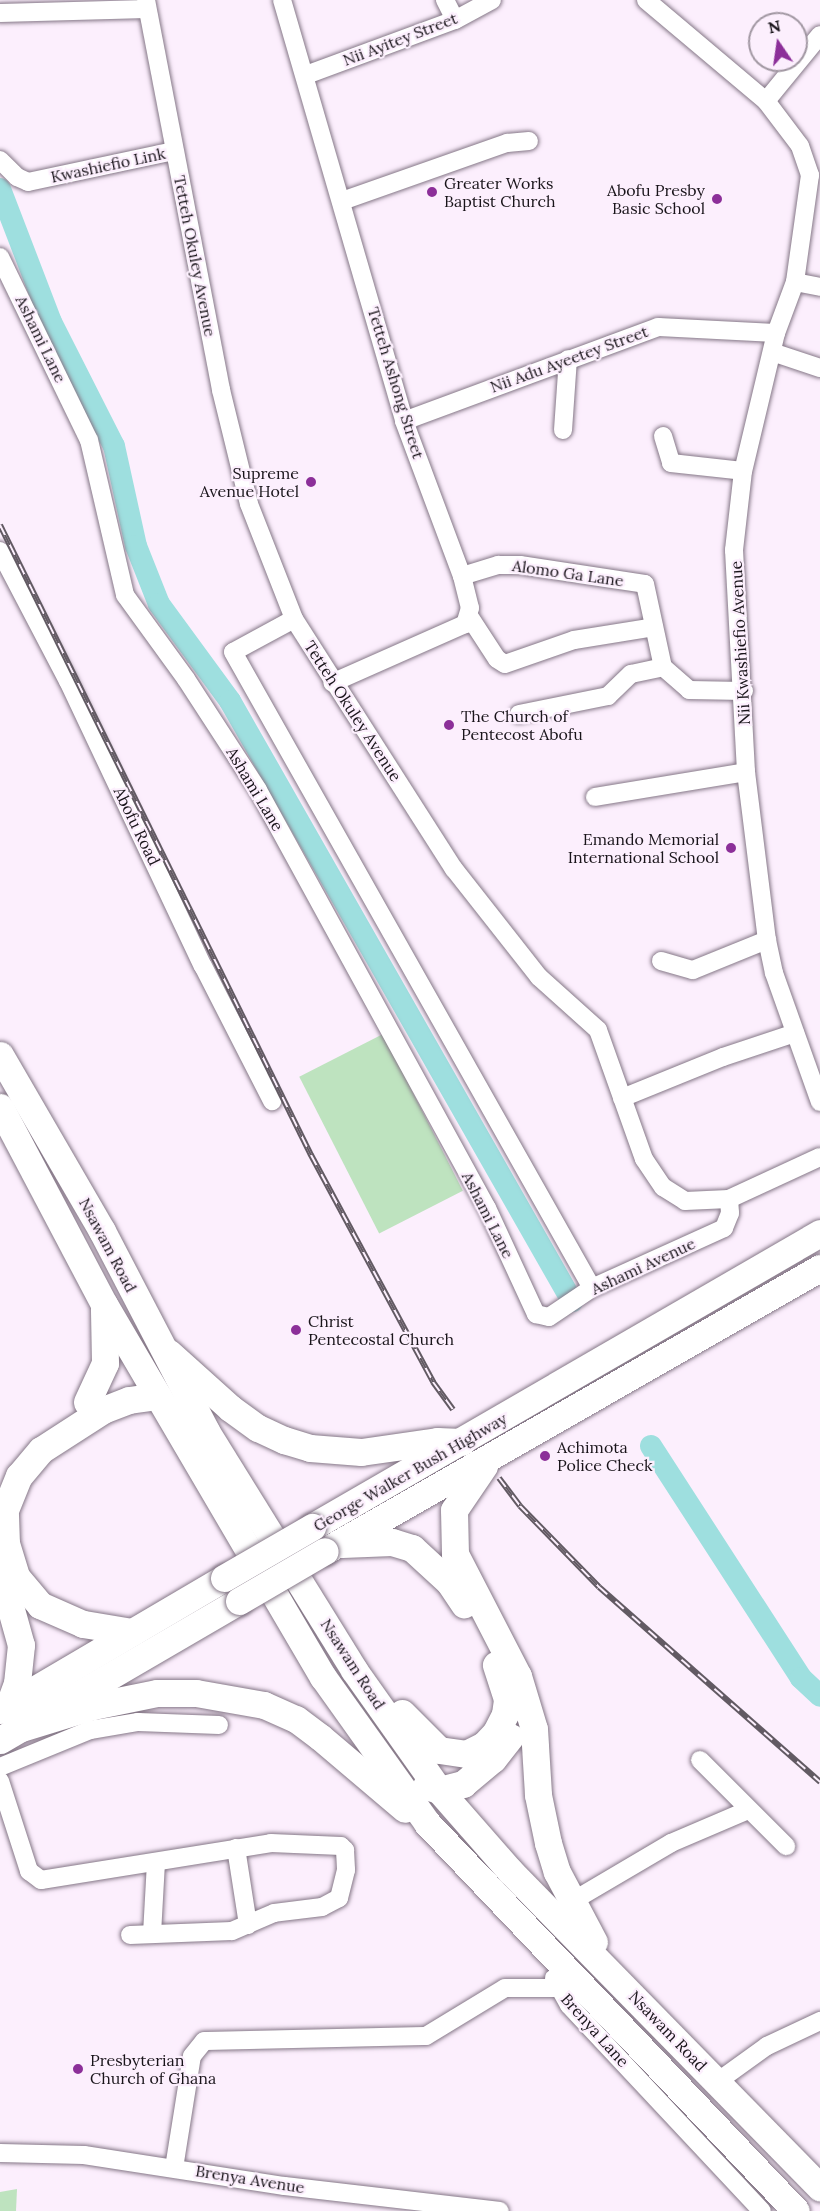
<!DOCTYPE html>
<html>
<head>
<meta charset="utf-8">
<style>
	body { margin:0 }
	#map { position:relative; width:820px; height:2211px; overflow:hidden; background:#fceffd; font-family:Lora,serif }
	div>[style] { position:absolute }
	.green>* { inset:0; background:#bee3bf; transform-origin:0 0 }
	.river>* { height:22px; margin:-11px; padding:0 11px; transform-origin:11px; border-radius:11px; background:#9edfdf }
	.roads { filter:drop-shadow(0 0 2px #857787) drop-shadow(0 0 2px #857787) }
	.minor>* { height:18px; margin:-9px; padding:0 9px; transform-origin:9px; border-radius:9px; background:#fff }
	.highway>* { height:27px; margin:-13.5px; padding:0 13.5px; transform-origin:13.5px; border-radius:13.5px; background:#fff }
	.rail>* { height:6px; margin-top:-3px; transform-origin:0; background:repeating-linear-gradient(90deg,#fceffd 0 11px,#625a63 0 22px); box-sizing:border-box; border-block:2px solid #625a63 }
	.bridges { filter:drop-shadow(0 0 2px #857787) drop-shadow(0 0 2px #857787) }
	.highway-bridge>* { height:27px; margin:-13.5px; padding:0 13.5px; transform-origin:13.5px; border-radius:13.5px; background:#fff }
	.dots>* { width:16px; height:16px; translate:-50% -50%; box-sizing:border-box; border:3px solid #fceffd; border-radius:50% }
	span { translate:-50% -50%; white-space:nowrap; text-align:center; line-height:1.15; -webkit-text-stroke:4.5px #fceffd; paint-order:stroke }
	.street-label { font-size:16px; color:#19141a }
	.poi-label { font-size:16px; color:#19141a }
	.left { translate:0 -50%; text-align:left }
	.right { translate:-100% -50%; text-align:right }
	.north { position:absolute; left:748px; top:12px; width:60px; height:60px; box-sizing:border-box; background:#fceffd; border:2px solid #a197a2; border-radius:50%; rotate:347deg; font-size:16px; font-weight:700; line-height:24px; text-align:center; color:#19141a }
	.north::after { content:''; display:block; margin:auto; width:21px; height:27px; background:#8c2f99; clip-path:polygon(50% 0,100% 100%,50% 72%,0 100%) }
</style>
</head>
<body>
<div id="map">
	<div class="green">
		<i style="left:383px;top:1034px;width:176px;height:94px;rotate:63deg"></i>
		<i style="clip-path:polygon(17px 2189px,16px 2211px,0 2211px,0 2192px)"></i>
	</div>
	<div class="river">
		<i style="left:0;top:189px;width:142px;rotate:69deg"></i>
		<i style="left:51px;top:322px;width:139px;rotate:63.1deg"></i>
		<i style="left:114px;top:446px;width:102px;rotate:77.6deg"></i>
		<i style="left:136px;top:546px;width:62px;rotate:68.4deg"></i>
		<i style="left:159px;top:604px;width:120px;rotate:53.8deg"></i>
		<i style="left:230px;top:701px;width:691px;rotate:60.32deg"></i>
		<i style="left:651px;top:1446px;width:276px;rotate:57.1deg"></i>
		<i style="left:801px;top:1678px;width:26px;rotate:43deg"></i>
	</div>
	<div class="roads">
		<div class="minor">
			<i style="left:146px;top:0;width:397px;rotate:79.1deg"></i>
			<i style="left:221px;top:390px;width:117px;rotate:76.2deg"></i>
			<i style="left:249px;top:504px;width:123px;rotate:68.6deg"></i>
			<i style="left:294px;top:619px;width:297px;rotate:57.4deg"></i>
			<i style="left:454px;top:869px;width:137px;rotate:51.8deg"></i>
			<i style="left:539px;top:977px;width:79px;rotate:41.9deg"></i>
			<i style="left:598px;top:1030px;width:137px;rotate:70.4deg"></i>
			<i style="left:644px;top:1159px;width:34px;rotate:56deg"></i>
			<i style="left:663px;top:1187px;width:26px;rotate:32deg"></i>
			<i style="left:685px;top:1201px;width:44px;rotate:-2.6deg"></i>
			<i style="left:729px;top:1199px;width:100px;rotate:-24.8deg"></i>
			<i style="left:282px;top:0;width:438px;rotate:73.8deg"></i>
			<i style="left:404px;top:421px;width:165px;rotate:69.5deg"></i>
			<i style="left:462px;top:576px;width:33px;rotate:76deg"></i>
			<i style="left:470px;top:608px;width:17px;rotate:107deg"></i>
			<i style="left:465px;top:624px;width:145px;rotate:156.1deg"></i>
			<i style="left:445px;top:0;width:22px;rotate:63deg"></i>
			<i style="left:646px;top:0;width:157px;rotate:40.1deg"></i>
			<i style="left:766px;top:101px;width:56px;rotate:52.9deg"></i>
			<i style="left:800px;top:146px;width:31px;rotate:71deg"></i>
			<i style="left:810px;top:175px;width:108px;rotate:98deg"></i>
			<i style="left:795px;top:282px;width:54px;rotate:110.4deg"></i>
			<i style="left:776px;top:333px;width:142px;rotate:103.4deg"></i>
			<i style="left:743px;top:471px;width:80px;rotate:96.5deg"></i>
			<i style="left:734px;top:550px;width:222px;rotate:86.9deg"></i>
			<i style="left:746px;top:772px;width:169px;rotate:82.9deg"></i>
			<i style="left:767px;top:940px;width:34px;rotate:78deg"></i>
			<i style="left:774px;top:973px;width:137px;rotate:70.4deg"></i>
			<i style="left:0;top:13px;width:147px;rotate:-1.6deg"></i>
			<i style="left:306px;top:75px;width:159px;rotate:-20.3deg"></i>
			<i style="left:455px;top:20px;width:42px;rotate:-28.4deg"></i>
			<i style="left:766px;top:101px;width:85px;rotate:-50.7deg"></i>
			<i style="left:0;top:160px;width:24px;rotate:45deg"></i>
			<i style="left:17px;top:177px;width:12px;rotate:24deg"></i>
			<i style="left:28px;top:182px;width:149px;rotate:-12deg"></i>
			<i style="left:342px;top:201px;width:175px;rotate:-19.4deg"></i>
			<i style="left:507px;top:143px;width:22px;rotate:-5deg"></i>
			<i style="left:0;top:257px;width:203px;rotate:64.1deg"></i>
			<i style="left:89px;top:440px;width:159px;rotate:76.9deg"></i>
			<i style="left:125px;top:595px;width:104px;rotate:54deg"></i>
			<i style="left:186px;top:679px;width:132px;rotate:57deg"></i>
			<i style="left:258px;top:790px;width:477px;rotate:61.3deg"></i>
			<i style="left:487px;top:1208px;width:117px;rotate:65.2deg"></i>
			<i style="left:536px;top:1314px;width:13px;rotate:13deg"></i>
			<i style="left:549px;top:1317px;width:52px;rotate:-34deg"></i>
			<i style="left:592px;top:1288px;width:145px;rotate:-24.4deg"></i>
			<i style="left:724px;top:1228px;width:16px;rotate:-68deg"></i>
			<i style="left:730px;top:1213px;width:14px;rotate:-94deg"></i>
			<i style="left:795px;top:282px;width:25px;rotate:11deg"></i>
			<i style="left:772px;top:352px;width:51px;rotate:18.4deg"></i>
			<i style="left:404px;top:421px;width:271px;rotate:-20.3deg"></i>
			<i style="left:658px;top:327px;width:118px;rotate:2.9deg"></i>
			<i style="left:563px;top:430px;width:71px;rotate:-86deg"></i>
			<i style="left:663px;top:436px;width:28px;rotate:73deg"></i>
			<i style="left:671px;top:463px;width:72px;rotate:6.3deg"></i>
			<i style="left:0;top:551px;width:147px;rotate:62.4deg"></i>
			<i style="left:68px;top:681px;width:315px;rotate:64.7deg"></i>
			<i style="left:203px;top:966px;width:152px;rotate:62.9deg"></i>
			<i style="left:462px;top:576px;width:38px;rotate:-17deg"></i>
			<i style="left:498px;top:565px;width:22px"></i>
			<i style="left:520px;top:565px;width:126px;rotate:8.6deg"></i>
			<i style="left:645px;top:584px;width:85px;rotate:77.8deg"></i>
			<i style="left:663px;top:667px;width:35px;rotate:41deg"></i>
			<i style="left:689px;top:690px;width:55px;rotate:1deg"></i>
			<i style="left:469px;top:616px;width:51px;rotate:56.9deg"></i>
			<i style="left:497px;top:659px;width:9px;rotate:32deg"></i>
			<i style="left:505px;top:664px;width:73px;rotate:-19.2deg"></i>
			<i style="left:574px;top:640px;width:81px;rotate:-9.2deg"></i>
			<i style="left:294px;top:619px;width:69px;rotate:151.6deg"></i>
			<i style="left:233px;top:652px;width:730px;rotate:60.56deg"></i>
			<i style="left:519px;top:714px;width:91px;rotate:-11.4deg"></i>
			<i style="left:608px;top:696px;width:32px;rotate:-44deg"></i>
			<i style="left:631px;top:674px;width:33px;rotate:-12deg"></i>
			<i style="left:595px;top:797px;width:153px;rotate:-9.4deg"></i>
			<i style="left:661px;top:961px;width:33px;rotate:16deg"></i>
			<i style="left:693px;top:970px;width:80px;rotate:-22.1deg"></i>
			<i style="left:622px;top:1098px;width:109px;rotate:-22.1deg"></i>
			<i style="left:723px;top:1057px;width:76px;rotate:-18.4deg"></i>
			<i style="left:700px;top:1760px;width:122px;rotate:45deg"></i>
			<i style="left:0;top:1767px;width:97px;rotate:-22.3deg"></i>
			<i style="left:90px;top:1730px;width:49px;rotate:-9.5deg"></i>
			<i style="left:138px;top:1722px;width:81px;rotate:2.1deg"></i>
			<i style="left:0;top:1781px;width:95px;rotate:72.1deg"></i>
			<i style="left:29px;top:1871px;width:15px;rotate:37deg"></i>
			<i style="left:41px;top:1880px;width:233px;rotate:-9.1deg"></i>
			<i style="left:271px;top:1843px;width:70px;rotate:2.5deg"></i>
			<i style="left:341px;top:1846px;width:6px;rotate:45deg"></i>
			<i style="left:345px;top:1850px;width:20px;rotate:87deg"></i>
			<i style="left:346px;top:1870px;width:29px;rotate:104deg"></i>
			<i style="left:339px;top:1898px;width:19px;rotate:152deg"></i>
			<i style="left:322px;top:1907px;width:48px;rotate:172.9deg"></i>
			<i style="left:274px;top:1913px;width:46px;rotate:156.8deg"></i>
			<i style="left:232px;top:1931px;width:102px;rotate:177.8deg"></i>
			<i style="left:236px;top:1848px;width:78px;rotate:81.1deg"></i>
			<i style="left:571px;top:1902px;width:116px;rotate:-30.5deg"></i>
			<i style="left:671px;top:1843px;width:84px;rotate:-23.2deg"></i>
			<i style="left:152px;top:1934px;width:71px;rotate:-86.8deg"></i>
			<i style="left:554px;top:1978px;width:31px;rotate:61deg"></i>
			<i style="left:569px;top:2005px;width:282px;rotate:46.9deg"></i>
			<i style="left:717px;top:2082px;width:62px;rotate:-35.8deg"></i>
			<i style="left:767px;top:2046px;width:59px;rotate:-25.3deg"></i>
			<i style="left:0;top:2153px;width:84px;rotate:1.4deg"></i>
			<i style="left:84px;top:2155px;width:203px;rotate:8.8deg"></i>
			<i style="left:285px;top:2186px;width:216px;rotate:6.6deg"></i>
			<i style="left:174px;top:2168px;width:113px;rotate:-80.9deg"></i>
			<i style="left:192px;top:2056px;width:19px;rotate:-51deg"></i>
			<i style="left:204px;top:2041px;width:222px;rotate:-1.3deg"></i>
			<i style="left:426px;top:2036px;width:92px;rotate:-31.3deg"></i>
			<i style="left:505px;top:1988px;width:53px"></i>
		</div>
		<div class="highway">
			<i style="left:0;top:1055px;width:203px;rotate:59.9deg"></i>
			<i style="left:102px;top:1231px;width:225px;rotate:62.5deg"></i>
			<i style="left:206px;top:1431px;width:281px;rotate:58.2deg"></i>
			<i style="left:354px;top:1670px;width:147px;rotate:54.7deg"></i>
			<i style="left:439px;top:1790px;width:108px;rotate:48.8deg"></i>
			<i style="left:510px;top:1871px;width:443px;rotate:45.6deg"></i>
			<i style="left:0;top:1107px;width:223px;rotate:62.2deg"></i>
			<i style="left:104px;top:1304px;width:433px;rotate:59.6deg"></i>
			<i style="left:323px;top:1677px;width:179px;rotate:54.5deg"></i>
			<i style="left:427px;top:1823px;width:535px;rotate:46.44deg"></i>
			<i style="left:169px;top:1353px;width:82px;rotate:42deg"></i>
			<i style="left:230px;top:1408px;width:34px;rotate:36deg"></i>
			<i style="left:258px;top:1428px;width:29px;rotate:25deg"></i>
			<i style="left:284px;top:1440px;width:27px;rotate:17deg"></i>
			<i style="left:310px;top:1448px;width:51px;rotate:4.5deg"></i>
			<i style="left:361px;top:1452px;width:77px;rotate:-8.2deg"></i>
			<i style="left:437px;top:1441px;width:25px;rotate:2deg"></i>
			<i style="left:87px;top:1402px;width:43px;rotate:-65.2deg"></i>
			<i style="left:105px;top:1363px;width:54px;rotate:-91.1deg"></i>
			<i style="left:484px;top:1466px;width:53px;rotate:124.3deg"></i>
			<i style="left:454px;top:1510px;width:44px;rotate:88.7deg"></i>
			<i style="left:455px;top:1554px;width:137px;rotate:62.7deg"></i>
			<i style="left:518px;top:1676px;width:55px;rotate:73.2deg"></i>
			<i style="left:534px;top:1729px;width:66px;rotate:86.5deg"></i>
			<i style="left:538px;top:1795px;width:49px;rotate:78.2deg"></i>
			<i style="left:548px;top:1843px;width:30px;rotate:73deg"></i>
			<i style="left:557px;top:1872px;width:79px;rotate:62.1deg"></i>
			<i style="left:312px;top:1527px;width:587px;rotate:-30.06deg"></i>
			<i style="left:342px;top:1544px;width:50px;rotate:-2.3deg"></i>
			<i style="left:392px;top:1542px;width:21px;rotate:17deg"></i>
			<i style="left:412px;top:1548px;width:50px;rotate:42.6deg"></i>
			<i style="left:449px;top:1582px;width:27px;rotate:56deg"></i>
			<i style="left:325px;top:1551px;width:570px;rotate:-29.76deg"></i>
			<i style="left:0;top:1570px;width:78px;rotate:74.4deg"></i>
			<i style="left:21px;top:1645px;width:38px;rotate:96deg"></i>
			<i style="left:17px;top:1683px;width:23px;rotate:110deg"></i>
			<i style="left:132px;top:1632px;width:50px;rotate:-170.7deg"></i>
			<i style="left:83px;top:1624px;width:47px;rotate:-156.2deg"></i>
			<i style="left:40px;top:1605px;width:38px;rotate:-130deg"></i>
			<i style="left:16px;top:1576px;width:34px;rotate:-107deg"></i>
			<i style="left:6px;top:1544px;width:34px;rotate:-92deg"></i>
			<i style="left:5px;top:1510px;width:37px;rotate:-68deg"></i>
			<i style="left:19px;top:1476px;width:34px;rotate:-50deg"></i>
			<i style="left:41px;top:1450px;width:74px;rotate:-32.8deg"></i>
			<i style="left:103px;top:1410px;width:28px;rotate:-21deg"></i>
			<i style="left:129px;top:1400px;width:29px;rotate:-8deg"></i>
			<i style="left:0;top:1710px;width:260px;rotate:-30.5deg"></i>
			<i style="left:402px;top:1713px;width:52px;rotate:45deg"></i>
			<i style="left:439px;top:1750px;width:27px;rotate:8deg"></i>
			<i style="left:466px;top:1754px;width:20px;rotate:-27deg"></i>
			<i style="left:484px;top:1745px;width:18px;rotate:-47deg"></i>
			<i style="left:496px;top:1732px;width:20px;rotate:-63deg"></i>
			<i style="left:505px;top:1714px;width:15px;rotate:-82deg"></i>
			<i style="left:507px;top:1699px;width:36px;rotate:-108deg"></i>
			<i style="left:21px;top:1728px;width:75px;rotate:-17deg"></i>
			<i style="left:93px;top:1706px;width:65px;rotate:-11.5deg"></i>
			<i style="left:157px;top:1693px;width:39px"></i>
			<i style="left:196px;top:1693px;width:69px;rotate:10deg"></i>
			<i style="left:264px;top:1705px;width:35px;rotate:24deg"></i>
			<i style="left:296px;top:1719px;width:30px;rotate:37deg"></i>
			<i style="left:320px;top:1737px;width:111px;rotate:40.3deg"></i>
			<i style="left:0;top:1740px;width:276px;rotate:-30.2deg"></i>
			<i style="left:426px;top:1786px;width:14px;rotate:17deg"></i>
			<i style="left:439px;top:1790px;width:25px;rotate:-14deg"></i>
			<i style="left:463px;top:1784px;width:39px;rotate:-40deg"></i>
			<i style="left:493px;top:1759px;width:28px;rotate:-52deg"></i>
		</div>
	</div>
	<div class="rail">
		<i style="left:0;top:525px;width:703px;rotate:63.73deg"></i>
		<i style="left:311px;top:1155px;width:258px;rotate:61.7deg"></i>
		<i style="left:433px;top:1382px;width:34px;rotate:54deg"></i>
		<i style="left:499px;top:1478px;width:35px;rotate:53deg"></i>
		<i style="left:520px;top:1506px;width:113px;rotate:45.7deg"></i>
		<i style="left:599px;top:1587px;width:295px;rotate:41.4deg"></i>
	</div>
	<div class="bridges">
		<div class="highway-bridge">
			<i style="left:224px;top:1578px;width:102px;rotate:-30.1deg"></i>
			<i style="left:239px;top:1601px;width:99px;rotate:-30.2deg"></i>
		</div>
	</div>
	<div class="dots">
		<i style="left:432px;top:192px;background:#8c2f99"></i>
		<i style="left:717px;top:199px;background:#8c2f99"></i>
		<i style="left:311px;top:482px;background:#8c2f99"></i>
		<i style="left:449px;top:725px;background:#8c2f99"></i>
		<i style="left:731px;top:848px;background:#8c2f99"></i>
		<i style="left:296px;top:1330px;background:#8c2f99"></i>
		<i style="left:545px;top:1456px;background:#8c2f99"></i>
		<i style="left:78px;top:2069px;background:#8c2f99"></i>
	</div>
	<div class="street-label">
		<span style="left:400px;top:39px;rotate:-21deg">Nii Ayitey Street</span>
		<span style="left:108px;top:165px;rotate:-12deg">Kwashiefio Link</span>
		<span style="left:195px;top:256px;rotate:79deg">Tetteh Okuley Avenue</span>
		<span style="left:41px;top:339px;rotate:64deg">Ashami Lane</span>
		<span style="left:569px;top:359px;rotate:-20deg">Nii Adu Ayeetey Street</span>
		<span style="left:396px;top:383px;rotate:73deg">Tetteh Ashong Street</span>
		<span style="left:568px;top:573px;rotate:8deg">Alomo Ga Lane</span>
		<span style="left:740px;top:643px;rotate:-93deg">Nii Kwashiefio Avenue</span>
		<span style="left:353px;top:711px;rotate:57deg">Tetteh Okuley Avenue</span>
		<span style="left:255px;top:789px;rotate:59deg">Ashami Lane</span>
		<span style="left:137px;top:826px;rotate:64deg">Abofu Road</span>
		<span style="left:488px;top:1215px;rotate:63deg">Ashami Lane</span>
		<span style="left:108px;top:1245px;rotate:62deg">Nsawam Road</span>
		<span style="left:643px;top:1266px;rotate:-25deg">Ashami Avenue</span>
		<span style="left:410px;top:1472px;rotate:-30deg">George Walker Bush Highway</span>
		<span style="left:353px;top:1664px;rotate:57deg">Nsawam Road</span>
		<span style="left:595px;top:2030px;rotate:48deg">Brenya Lane</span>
		<span style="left:668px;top:2031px;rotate:46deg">Nsawam Road</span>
		<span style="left:250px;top:2179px;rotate:9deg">Brenya Avenue</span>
	</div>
	<div class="poi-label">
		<span class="left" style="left:444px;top:192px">Greater Works<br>Baptist Church</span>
		<span class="right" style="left:705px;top:199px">Abofu Presby<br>Basic School</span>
		<span class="right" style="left:299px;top:482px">Supreme<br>Avenue Hotel</span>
		<span class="left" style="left:461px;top:725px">The Church of<br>Pentecost Abofu</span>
		<span class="right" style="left:719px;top:848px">Emando Memorial<br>International School</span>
		<span class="left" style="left:308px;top:1330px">Christ<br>Pentecostal Church</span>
		<span class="left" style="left:557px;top:1456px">Achimota<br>Police Check</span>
		<span class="left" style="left:90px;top:2069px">Presbyterian<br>Church of Ghana</span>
	</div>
	<div class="north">N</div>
</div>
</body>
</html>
